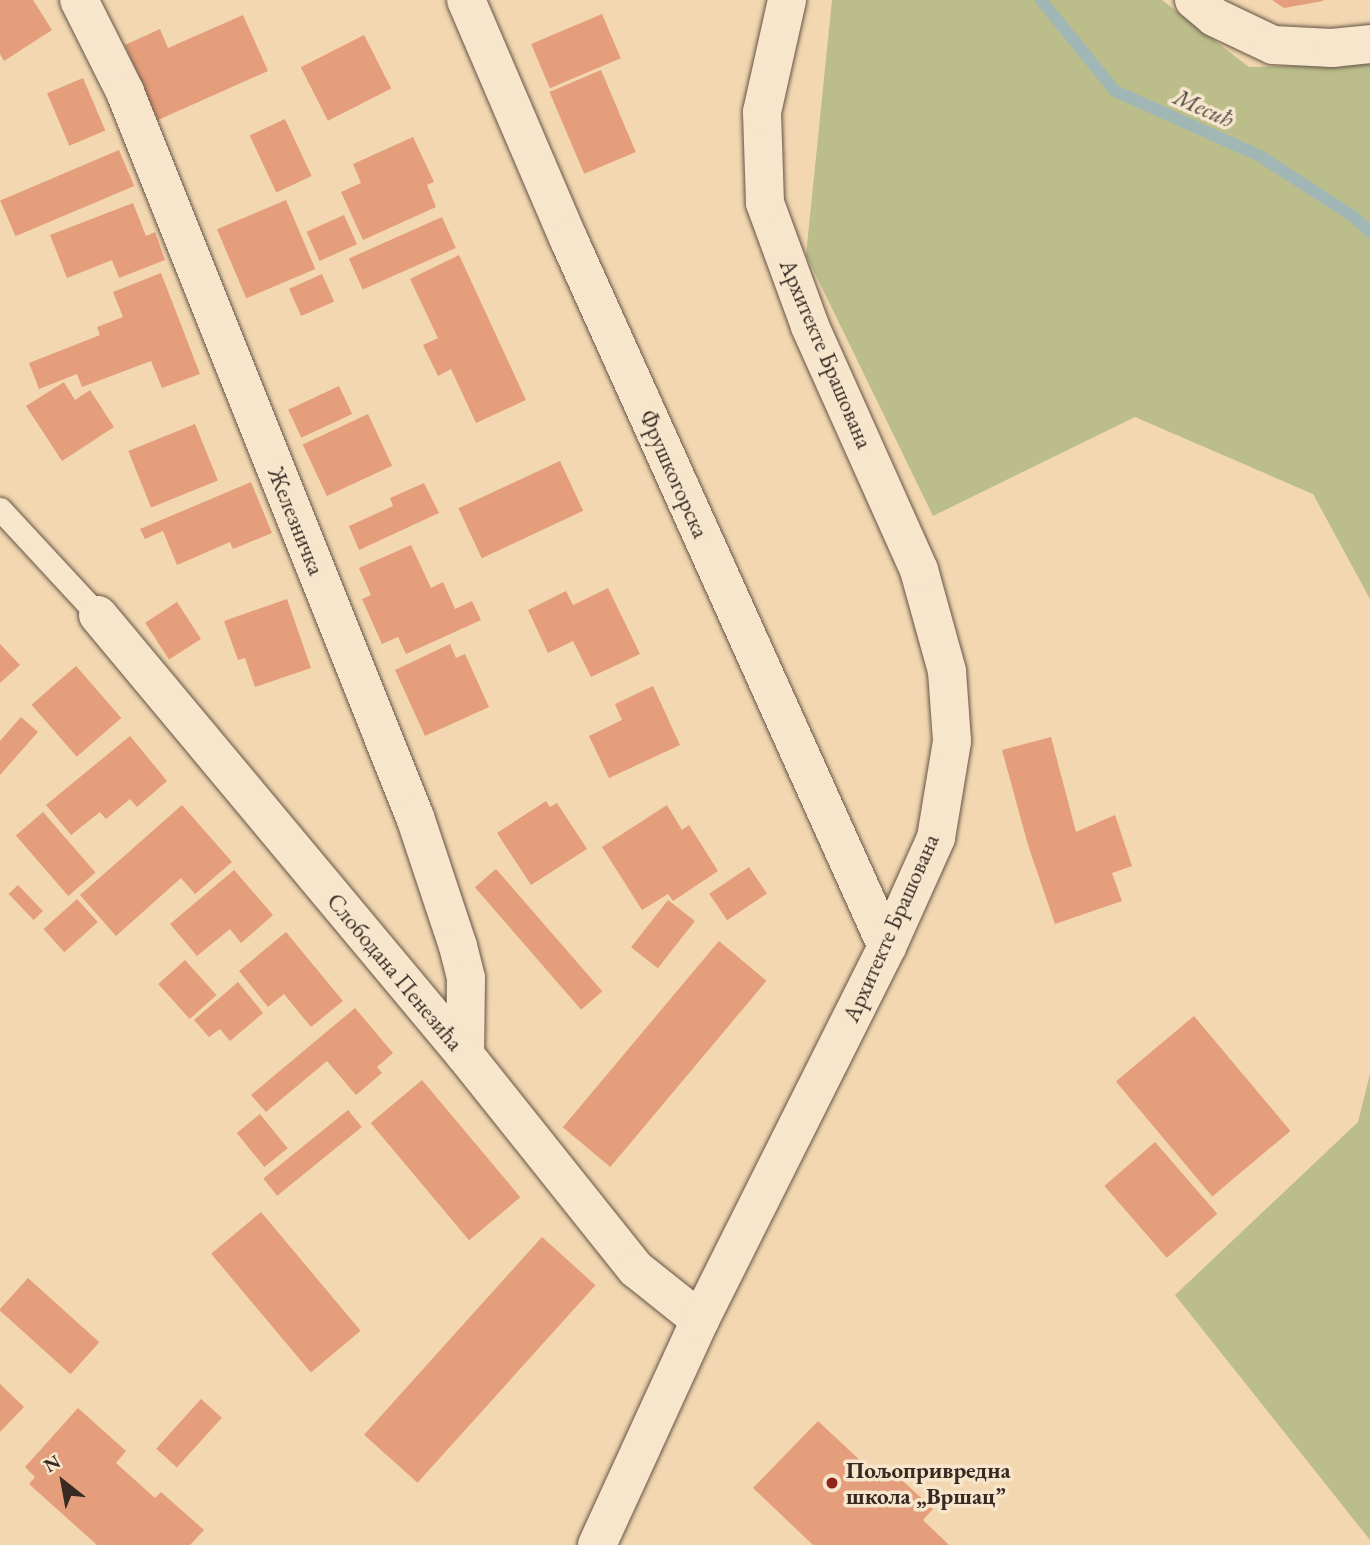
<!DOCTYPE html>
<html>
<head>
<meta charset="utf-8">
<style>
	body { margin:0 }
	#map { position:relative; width:1370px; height:1545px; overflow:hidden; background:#f2d7b1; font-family:"EB Garamond",serif }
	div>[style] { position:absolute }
	.green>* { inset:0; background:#bbbe8b }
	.stream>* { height:12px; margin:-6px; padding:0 6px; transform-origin:6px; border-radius:6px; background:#a0b7b6 }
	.building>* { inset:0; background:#e49e7b; transform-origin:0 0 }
	.roads { filter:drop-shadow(0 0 2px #665546) drop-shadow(0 0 2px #665546) }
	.lane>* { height:23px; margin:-11.5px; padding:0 11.5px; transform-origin:11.5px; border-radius:11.5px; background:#f7e5cc }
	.street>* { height:38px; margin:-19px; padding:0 19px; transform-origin:19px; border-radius:19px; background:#f7e5cc }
	.secondary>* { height:38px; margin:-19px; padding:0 19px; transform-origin:19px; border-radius:19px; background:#f7e5cc }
	.dots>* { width:19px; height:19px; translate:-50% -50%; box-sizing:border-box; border:4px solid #f7e5cc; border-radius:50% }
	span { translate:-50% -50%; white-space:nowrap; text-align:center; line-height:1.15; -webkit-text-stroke:7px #f7e5cc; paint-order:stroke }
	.street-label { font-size:23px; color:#382a23 }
	.poi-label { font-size:23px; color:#382a23; font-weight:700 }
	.left { translate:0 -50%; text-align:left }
	.water-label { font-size:24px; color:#524d48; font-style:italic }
	.north { position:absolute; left:28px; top:1447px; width:70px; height:70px; -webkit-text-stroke:5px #f7e5cc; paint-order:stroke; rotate:329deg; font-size:19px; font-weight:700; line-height:28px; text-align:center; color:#382a23 }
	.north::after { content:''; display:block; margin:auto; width:24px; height:32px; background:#382a23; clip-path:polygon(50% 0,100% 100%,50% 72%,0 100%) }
</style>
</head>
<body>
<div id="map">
	<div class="green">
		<i style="clip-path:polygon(832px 0,1162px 0,1249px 67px,1370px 64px,1370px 599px,1313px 494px,1135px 417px,933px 516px,806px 255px)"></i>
		<i style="clip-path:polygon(1370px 1074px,1370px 1540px,1175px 1295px,1358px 1122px)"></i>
	</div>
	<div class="stream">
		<i style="left:1041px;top:0;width:117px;rotate:50.9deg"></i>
		<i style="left:1115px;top:91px;width:159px;rotate:24.1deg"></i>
		<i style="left:1260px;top:156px;width:112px;rotate:33deg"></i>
		<i style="left:1354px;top:217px;width:22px;rotate:43deg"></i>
	</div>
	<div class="building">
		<i style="clip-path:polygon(0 0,33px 0,52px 30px,4px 61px,0 54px)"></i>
		<i style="clip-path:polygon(1272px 0,1323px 0,1323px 1px,1284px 8px)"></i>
		<i style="left:602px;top:14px;width:48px;height:77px;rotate:67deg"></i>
		<i style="clip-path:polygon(243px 15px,268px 71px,158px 120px,125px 45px,160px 29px,168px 48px)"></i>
		<i style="left:364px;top:35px;width:60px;height:71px;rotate:63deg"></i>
		<i style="left:601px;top:70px;width:89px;height:56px;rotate:67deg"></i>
		<i style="left:83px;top:78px;width:57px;height:39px;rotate:67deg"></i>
		<i style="left:285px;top:119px;width:63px;height:39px;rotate:65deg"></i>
		<i style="clip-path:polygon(413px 137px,434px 182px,427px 185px,436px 207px,363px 240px,341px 192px,361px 183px,353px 164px)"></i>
		<i style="left:119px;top:150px;width:39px;height:129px;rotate:67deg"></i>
		<i style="left:286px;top:200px;width:75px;height:75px;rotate:67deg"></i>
		<i style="clip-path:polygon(133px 203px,146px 236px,155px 232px,165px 260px,119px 278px,112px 260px,67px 278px,50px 235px)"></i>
		<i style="left:344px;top:215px;width:32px;height:41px;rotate:66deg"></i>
		<i style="left:442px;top:217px;width:34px;height:102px;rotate:66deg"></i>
		<i style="clip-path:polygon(459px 255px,526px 400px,476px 423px,451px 369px,438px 376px,423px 345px,438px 338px,410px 279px)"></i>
		<i style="clip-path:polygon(161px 273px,200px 374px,162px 388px,151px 361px,82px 387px,77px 374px,39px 389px,29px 363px,100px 335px,97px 327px,123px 317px,113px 292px)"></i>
		<i style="left:322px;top:274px;width:30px;height:36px;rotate:66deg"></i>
		<i style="clip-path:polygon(64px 382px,75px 400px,90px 390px,114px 427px,62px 461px,26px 406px)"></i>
		<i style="left:339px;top:386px;width:31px;height:56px;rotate:65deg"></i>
		<i style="left:368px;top:414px;width:57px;height:72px;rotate:65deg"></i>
		<i style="left:195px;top:424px;width:61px;height:72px;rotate:68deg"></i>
		<i style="left:560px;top:461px;width:55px;height:112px;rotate:65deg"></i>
		<i style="clip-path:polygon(251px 482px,272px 533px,233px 549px,230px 542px,177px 565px,163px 531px,145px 539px,140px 529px)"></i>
		<i style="clip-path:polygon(424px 483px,439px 513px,359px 550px,349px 526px,393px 506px,390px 498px)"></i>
		<i style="clip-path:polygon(411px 545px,431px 588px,443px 582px,455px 609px,472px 601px,481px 620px,406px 654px,398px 637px,382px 644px,362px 599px,371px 595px,359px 568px)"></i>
		<i style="clip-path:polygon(608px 588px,640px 654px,591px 677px,573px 641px,548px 653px,528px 610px,566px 591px,573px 605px)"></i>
		<i style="clip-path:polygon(287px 599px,311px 668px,255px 687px,245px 658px,238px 660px,224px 621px)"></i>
		<i style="left:177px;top:602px;width:44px;height:38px;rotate:57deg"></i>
		<i style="clip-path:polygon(0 644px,20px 665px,0 683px)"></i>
		<i style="clip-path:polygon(450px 644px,456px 658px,465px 654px,489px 707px,425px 736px,395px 670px)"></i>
		<i style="left:76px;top:666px;width:69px;height:59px;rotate:49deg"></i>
		<i style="clip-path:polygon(653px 686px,680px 745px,609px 778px,589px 736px,622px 720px,615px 704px)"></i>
		<i style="clip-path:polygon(21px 717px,38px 732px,0 775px,0 741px)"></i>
		<i style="clip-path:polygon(130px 736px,167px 781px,137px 807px,130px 799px,106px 819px,100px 812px,71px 835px,46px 805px)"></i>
		<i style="clip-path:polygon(1051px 737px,1076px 832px,1115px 815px,1132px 866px,1112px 873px,1122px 901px,1055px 924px,1028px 845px,1002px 750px)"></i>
		<i style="clip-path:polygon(546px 801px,550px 807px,557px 803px,587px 849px,531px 885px,497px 833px)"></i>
		<i style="clip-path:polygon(182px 805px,232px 862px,195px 894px,181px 878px,116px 936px,80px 895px)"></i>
		<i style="clip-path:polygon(667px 805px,682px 830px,689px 825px,718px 871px,673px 901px,668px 894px,642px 910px,602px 847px)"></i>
		<i style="left:43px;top:812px;width:80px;height:36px;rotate:49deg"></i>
		<i style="left:749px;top:867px;width:32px;height:48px;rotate:56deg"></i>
		<i style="left:496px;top:869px;width:162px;height:28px;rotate:49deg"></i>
		<i style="clip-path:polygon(234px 870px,273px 915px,241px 943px,230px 929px,197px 956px,170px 924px)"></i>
		<i style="left:18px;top:885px;width:36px;height:13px;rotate:46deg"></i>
		<i style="left:77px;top:899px;width:31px;height:45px;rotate:48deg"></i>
		<i style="left:668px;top:900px;width:34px;height:60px;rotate:38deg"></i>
		<i style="clip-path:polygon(286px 932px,343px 1001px,311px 1027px,284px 994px,268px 1007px,239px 971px)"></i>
		<i style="left:719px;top:941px;width:62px;height:243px;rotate:40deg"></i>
		<i style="left:185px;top:960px;width:47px;height:36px;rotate:48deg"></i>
		<i style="clip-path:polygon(238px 982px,263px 1013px,230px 1041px,220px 1029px,209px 1037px,194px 1020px)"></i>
		<i style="clip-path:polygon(355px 1008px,393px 1053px,377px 1067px,382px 1073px,356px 1095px,327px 1061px,266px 1112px,251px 1095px)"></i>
		<i style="left:1194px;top:1016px;width:150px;height:102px;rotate:50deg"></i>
		<i style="left:422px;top:1080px;width:153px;height:67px;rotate:50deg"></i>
		<i style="left:348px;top:1110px;width:22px;height:109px;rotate:51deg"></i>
		<i style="left:260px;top:1114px;width:44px;height:30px;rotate:51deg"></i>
		<i style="left:1155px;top:1142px;width:95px;height:67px;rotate:49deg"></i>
		<i style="left:261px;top:1212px;width:155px;height:65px;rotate:50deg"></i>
		<i style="left:542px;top:1237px;width:72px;height:266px;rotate:42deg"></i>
		<i style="left:28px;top:1278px;width:96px;height:43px;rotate:42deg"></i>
		<i style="clip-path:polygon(0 1384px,24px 1407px,0 1432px)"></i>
		<i style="left:201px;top:1399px;width:28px;height:67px;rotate:42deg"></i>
		<i style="clip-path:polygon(78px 1408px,126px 1451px,116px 1463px,155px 1498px,161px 1492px,204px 1530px,190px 1545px,97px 1545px,29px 1484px,35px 1477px,25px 1467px)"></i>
		<i style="clip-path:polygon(818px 1421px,880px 1479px,890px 1469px,933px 1509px,923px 1520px,949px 1545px,813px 1545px,753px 1488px)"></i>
	</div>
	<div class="roads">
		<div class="lane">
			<i style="left:0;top:509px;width:144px;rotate:47.2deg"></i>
		</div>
		<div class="street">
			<i style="left:79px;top:0;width:103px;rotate:63.4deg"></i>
			<i style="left:125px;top:92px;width:781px;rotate:68.2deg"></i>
			<i style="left:415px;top:817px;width:136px;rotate:71.6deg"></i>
			<i style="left:458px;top:946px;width:33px;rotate:76deg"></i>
			<i style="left:466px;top:978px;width:77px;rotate:90.7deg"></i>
			<i style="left:466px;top:0;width:261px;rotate:66.8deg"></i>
			<i style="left:569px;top:240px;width:775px;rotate:65.78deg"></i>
			<i style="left:1194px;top:0;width:26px;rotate:40deg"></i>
			<i style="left:1214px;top:17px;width:65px;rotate:25.4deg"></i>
			<i style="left:1273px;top:45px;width:59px;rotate:2.9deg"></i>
			<i style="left:1332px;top:48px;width:38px;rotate:-6deg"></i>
			<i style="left:98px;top:615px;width:573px;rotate:50.17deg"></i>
			<i style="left:465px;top:1055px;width:274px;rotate:51.4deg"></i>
			<i style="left:636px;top:1269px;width:82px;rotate:38.6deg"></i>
		</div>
		<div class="secondary">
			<i style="left:597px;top:1545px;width:247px;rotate:-65.4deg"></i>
			<i style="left:700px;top:1320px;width:417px;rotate:-63.4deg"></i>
			<i style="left:887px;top:947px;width:120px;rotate:-65.8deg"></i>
			<i style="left:936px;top:838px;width:98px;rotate:-80.6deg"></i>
			<i style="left:952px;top:741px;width:70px;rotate:-94.1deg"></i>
			<i style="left:947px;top:671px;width:105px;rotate:-105.5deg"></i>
			<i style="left:919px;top:570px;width:267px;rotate:-114.1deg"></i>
			<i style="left:810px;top:326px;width:131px;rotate:-110.1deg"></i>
			<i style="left:765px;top:203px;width:91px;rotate:-91.9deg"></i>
			<i style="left:762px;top:112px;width:115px;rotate:-77.4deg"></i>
		</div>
	</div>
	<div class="dots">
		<i style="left:832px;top:1483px;background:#8f2418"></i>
	</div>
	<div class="street-label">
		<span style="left:826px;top:354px;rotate:67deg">Архитекте Брашована</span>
		<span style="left:674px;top:474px;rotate:66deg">Фрушкогорска</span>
		<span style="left:296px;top:521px;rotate:68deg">Железничка</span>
		<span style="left:891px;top:928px;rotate:-66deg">Архитекте Брашована</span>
		<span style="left:395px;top:972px;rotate:50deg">Слободана Пенезића</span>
	</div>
	<div class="poi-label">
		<span class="left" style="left:846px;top:1483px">Пољопривредна<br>школа „Вршац”</span>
	</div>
	<div class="water-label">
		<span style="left:1204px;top:108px;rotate:24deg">Месић</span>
	</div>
	<div class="north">N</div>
</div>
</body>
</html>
